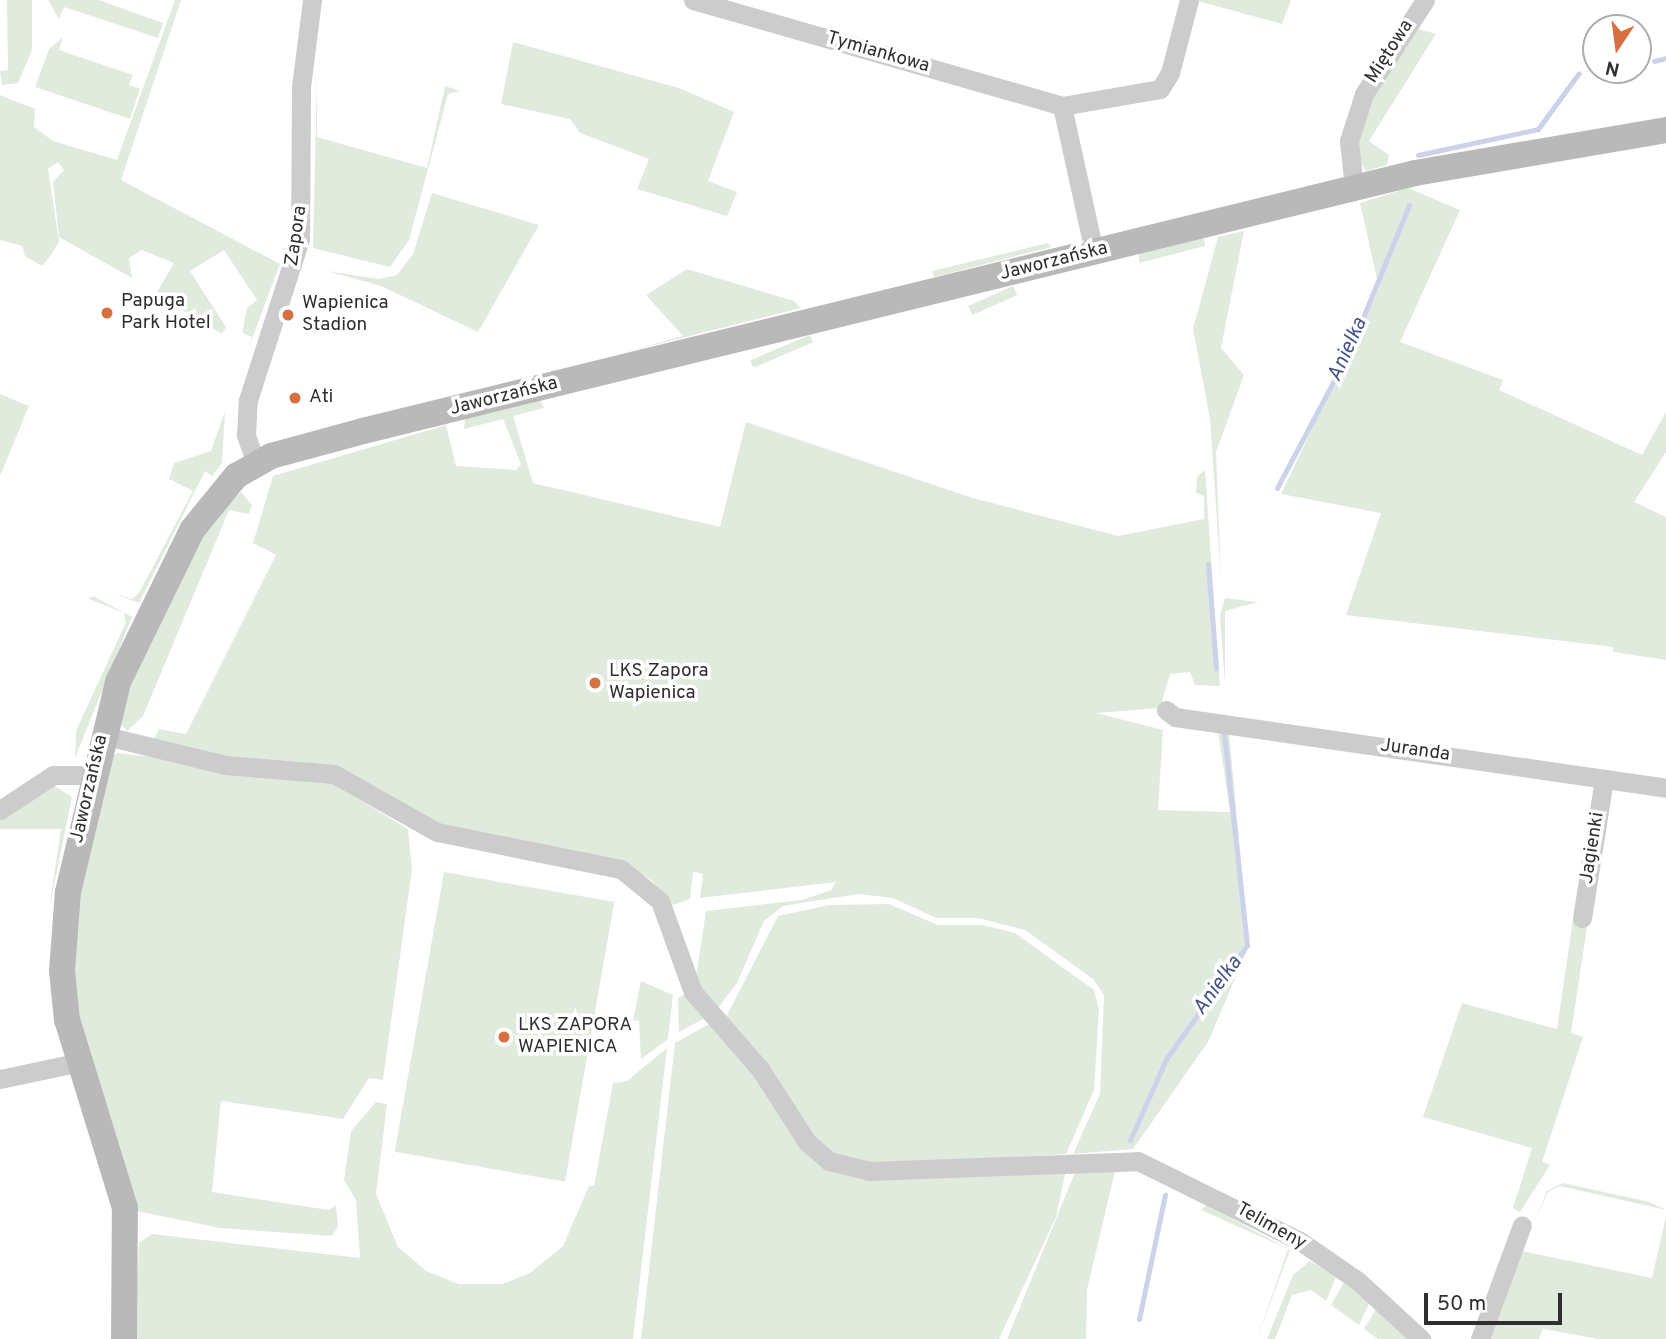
<!DOCTYPE html>
<html>
<head>
<meta charset="utf-8">
<style>
	body { margin:0 }
	#map { position:relative; width:1666px; height:1339px; overflow:hidden; background:#fff; font-family:Overpass,sans-serif }
	div>[style] { position:absolute }
	.green>* { inset:0; background:#e0ebde; transform-origin:0 0 }
	.stream>* { height:5px; margin:-2.5px; padding:0 2.5px; transform-origin:2.5px; border-radius:2.5px; background:#ccd2e9 }
	.street>* { height:19px; margin:-9.5px; padding:0 9.5px; transform-origin:9.5px; border-radius:9.5px; background:#ccc }
	.secondary>* { height:26px; margin:-13px; padding:0 13px; transform-origin:13px; border-radius:13px; background:#b9b9b9 }
	.dots>* { width:19px; height:19px; translate:-50% -50%; box-sizing:border-box; border:4px solid #fff; border-radius:50% }
	span { translate:-50% -50%; white-space:nowrap; text-align:center; line-height:1.15; -webkit-text-stroke:7px #fff; paint-order:stroke }
	.street-label { font-size:19px; color:#2f2f2f }
	.poi-label { font-size:19px; color:#2f2f2f }
	.left { translate:0 -50%; text-align:left }
	.water-label { font-size:21px; color:#43538a; font-style:italic }
	.north { position:absolute; left:1582px; top:14px; width:70px; height:70px; box-sizing:border-box; background:#fff; border:2px solid #acacac; border-radius:50%; rotate:193deg; font-size:19px; font-weight:700; line-height:28px; text-align:center; color:#2f2f2f }
	.north::after { content:''; display:block; margin:auto; width:24px; height:32px; background:#d77040; clip-path:polygon(50% 0,100% 100%,50% 72%,0 100%) }
	.scale { position:absolute; left:1424px; top:1293px; width:138px; height:32px; box-sizing:border-box; border:4px solid #2f2f2f; border-top:0; padding-left:9px; font-size:21px; line-height:24px; white-space:nowrap; color:#2f2f2f; -webkit-text-stroke:5px #fff; paint-order:stroke }
</style>
</head>
<body>
<div id="map">
	<div class="green">
		<i style="clip-path:polygon(7px 0,32px 0,32px 50px,18px 83px,2px 85px,0 71px,8px 70px)"></i>
		<i style="clip-path:polygon(48px 0,99px 0,163px 23px,158px 38px,64px 7px,59px 19px)"></i>
		<i style="clip-path:polygon(175px 0,181px 0,121px 180px,280px 264px,249px 347px,252px 337px,242px 333px,247px 308px,257px 300px,224px 250px,190px 271px,226px 327px,222px 334px,156px 294px,174px 263px,142px 250px,129px 258px,132px 278px,59px 237px,53px 182px,64px 170px,58px 162px,48px 169px,59px 242px,48px 259px,42px 266px,25px 256px,22px 246px,0 240px,0 95px,35px 109px,34px 127px,53px 141px,117px 160px)"></i>
		<i style="clip-path:polygon(1194px 0,1291px 0,1282px 24px)"></i>
		<i style="clip-path:polygon(1419px 29px,1436px 34px,1369px 141px,1389px 155px,1387px 165px,1366px 171px,1356px 156px,1362px 116px,1392px 57px)"></i>
		<i style="clip-path:polygon(63px 37px,59px 50px,133px 75px,129px 85px,140px 89px,130px 119px,35px 87px,49px 49px)"></i>
		<i style="clip-path:polygon(513px 42px,679px 88px,734px 112px,708px 181px,737px 192px,727px 216px,637px 189px,649px 159px,580px 133px,570px 119px,501px 104px)"></i>
		<i style="clip-path:polygon(317px 75px,317px 137px,427px 168px,445px 86px,460px 91px,448px 94px,409px 240px,390px 267px,313px 248px)"></i>
		<i style="clip-path:polygon(1408px 188px,1460px 210px,1400px 342px,1503px 380px,1499px 390px,1642px 455px,1666px 412px,1666px 452px,1634px 502px,1666px 517px,1666px 660px,1613px 652px,1613px 647px,1346px 615px,1381px 513px,1281px 494px,1379px 288px,1360px 203px)"></i>
		<i style="clip-path:polygon(432px 193px,539px 225px,478px 332px,381px 286px,327px 271px,379px 279px,397px 275px,413px 254px)"></i>
		<i style="clip-path:polygon(1244px 231px,1221px 348px,1244px 375px,1216px 452px,1221px 579px,1210px 419px,1193px 329px,1218px 237px)"></i>
		<i style="clip-path:polygon(1204px 238px,1205px 246px,1139px 263px,1139px 253px)"></i>
		<i style="clip-path:polygon(1048px 243px,1051px 247px,934px 277px,932px 271px)"></i>
		<i style="clip-path:polygon(687px 269px,794px 301px,801px 308px,623px 353px,683px 336px,646px 295px)"></i>
		<i style="left:1013px;top:286px;width:10px;height:49px;rotate:66deg"></i>
		<i style="left:810px;top:335px;width:8px;height:65px;rotate:67deg"></i>
		<i style="clip-path:polygon(0 394px,29px 406px,0 476px)"></i>
		<i style="clip-path:polygon(540px 401px,544px 408px,513px 416px,533px 483px,720px 527px,746px 422px,973px 498px,1118px 536px,1204px 519px,1204px 496px,1196px 493px,1197px 477px,1205px 470px,1220px 686px,1195px 685px,1190px 672px,1170px 674px,1160px 708px,1096px 713px,1163px 730px,1158px 810px,1230px 812px,1218px 731px,1229px 732px,1249px 946px,1208px 1042px,1133px 1149px,1073px 1154px,1100px 1094px,1104px 995px,1093px 979px,1025px 930px,978px 918px,936px 918px,893px 898px,858px 894px,783px 906px,764px 921px,737px 983px,718px 1008px,699px 992px,696px 977px,706px 911px,802px 900px,831px 890px,836px 882px,700px 898px,703px 874px,693px 872px,690px 899px,673px 905px,651px 880px,623px 863px,439px 826px,387px 797px,152px 743px,159px 729px,186px 734px,276px 555px,253px 543px,273px 476px,446px 425px,456px 466px,516px 470px,521px 464px,503px 419px,464px 429px,465px 419px)"></i>
		<i style="clip-path:polygon(225px 411px,222px 463px,212px 476px,205px 471px,139px 603px,112px 593px,132px 599px,139px 593px,193px 491px,169px 479px,174px 463px,211px 451px)"></i>
		<i style="clip-path:polygon(241px 492px,252px 505px,249px 514px,229px 510px,143px 716px,127px 731px,119px 722px,130px 677px,205px 528px)"></i>
		<i style="clip-path:polygon(93px 596px,132px 617px,75px 758px,76px 731px,126px 622px,124px 613px,89px 599px)"></i>
		<i style="clip-path:polygon(1225px 598px,1258px 602px,1225px 611px,1225px 685px,1220px 615px)"></i>
		<i style="clip-path:polygon(117px 753px,322px 777px,408px 829px,412px 869px,383px 1080px,369px 1078px,343px 1119px,221px 1101px,212px 1192px,329px 1210px,336px 1205px,338px 1226px,332px 1236px,220px 1228px,136px 1211px,88px 1066px,73px 982px,76px 909px,111px 758px)"></i>
		<i style="clip-path:polygon(51px 784px,72px 797px,49px 910px,61px 829px,0 829px,0 819px)"></i>
		<i style="left:444px;top:872px;width:173px;height:284px;rotate:10deg"></i>
		<i style="clip-path:polygon(889px 904px,938px 925px,983px 925px,1015px 933px,1094px 990px,1099px 1009px,1094px 1090px,1066px 1154px,869px 1167px,820px 1149px,725px 1019px,778px 916px,829px 905px)"></i>
		<i style="clip-path:polygon(1573px 919px,1588px 921px,1571px 1033px,1583px 1037px,1542px 1162px,1550px 1165px,1520px 1212px,1513px 1208px,1532px 1148px,1423px 1117px,1462px 1003px,1557px 1029px)"></i>
		<i style="clip-path:polygon(641px 981px,673px 995px,668px 1039px,641px 1059px,639px 1021px,633px 1020px)"></i>
		<i style="clip-path:polygon(685px 994px,707px 1017px,679px 1032px,678px 998px)"></i>
		<i style="clip-path:polygon(711px 1023px,833px 1168px,1066px 1170px,1056px 1217px,999px 1339px,641px 1339px,675px 1043px)"></i>
		<i style="clip-path:polygon(667px 1048px,633px 1339px,134px 1339px,139px 1243px,152px 1234px,360px 1258px,356px 1200px,344px 1180px,351px 1131px,376px 1102px,387px 1104px,376px 1194px,398px 1247px,426px 1271px,459px 1284px,502px 1284px,530px 1273px,563px 1246px,589px 1186px,594px 1186px,613px 1083px,627px 1081px)"></i>
		<i style="clip-path:polygon(1076px 1170px,1115px 1171px,1087px 1290px,1086px 1339px,1007px 1339px)"></i>
		<i style="clip-path:polygon(1563px 1183px,1649px 1202px,1666px 1210px,1560px 1186px,1548px 1192px,1533px 1225px,1547px 1191px)"></i>
		<i style="clip-path:polygon(1206px 1205px,1290px 1250px,1257px 1339px,1288px 1249px,1201px 1210px)"></i>
		<i style="clip-path:polygon(1666px 1216px,1666px 1339px,1598px 1339px,1543px 1329px,1539px 1339px,1488px 1339px,1521px 1251px,1652px 1278px)"></i>
		<i style="clip-path:polygon(1310px 1261px,1336px 1277px,1326px 1301px,1311px 1290px,1292px 1295px,1275px 1339px,1267px 1339px,1293px 1275px)"></i>
		<i style="clip-path:polygon(1344px 1282px,1370px 1302px,1359px 1325px,1331px 1305px)"></i>
		<i style="clip-path:polygon(1377px 1307px,1411px 1339px,1378px 1339px,1364px 1329px)"></i>
	</div>
	<div class="stream">
		<i style="left:1654px;top:61px;width:12px;rotate:-14deg"></i>
		<i style="left:1418px;top:155px;width:123px;rotate:-12.2deg"></i>
		<i style="left:1538px;top:129px;width:69px;rotate:-53.8deg"></i>
		<i style="left:1277px;top:488px;width:152px;rotate:-62.1deg"></i>
		<i style="left:1348px;top:354px;width:161px;rotate:-67.7deg"></i>
		<i style="left:1208px;top:564px;width:105px;rotate:85.6deg"></i>
		<i style="left:1130px;top:1140px;width:89px;rotate:-66deg"></i>
		<i style="left:1166px;top:1059px;width:140px;rotate:-54.6deg"></i>
		<i style="left:1247px;top:945px;width:213px;rotate:-96.2deg"></i>
		<i style="left:1139px;top:1319px;width:127px;rotate:-78.2deg"></i>
	</div>
	<div class="street">
		<i style="left:693px;top:0;width:384px;rotate:16deg"></i>
		<i style="left:1062px;top:106px;width:99px;rotate:-9.8deg"></i>
		<i style="left:1160px;top:89px;width:19px;rotate:-58deg"></i>
		<i style="left:1170px;top:73px;width:75px;rotate:-75.4deg"></i>
		<i style="left:1062px;top:106px;width:149px;rotate:77.6deg"></i>
		<i style="left:1354px;top:188px;width:47px;rotate:-96.1deg"></i>
		<i style="left:1349px;top:141px;width:49px;rotate:-72.3deg"></i>
		<i style="left:1364px;top:94px;width:112px;rotate:-57deg"></i>
		<i style="left:256px;top:463px;width:30px;rotate:-110deg"></i>
		<i style="left:246px;top:435px;width:35px;rotate:-87deg"></i>
		<i style="left:248px;top:400px;width:169px;rotate:-72.1deg"></i>
		<i style="left:300px;top:239px;width:152px;rotate:-89.6deg"></i>
		<i style="left:301px;top:87px;width:88px;rotate:-82.8deg"></i>
		<i style="left:1166px;top:710px;width:11px;rotate:38deg"></i>
		<i style="left:1175px;top:717px;width:496px;rotate:8.2deg"></i>
		<i style="left:102px;top:735px;width:127px;rotate:13.7deg"></i>
		<i style="left:225px;top:765px;width:109px;rotate:4.7deg"></i>
		<i style="left:334px;top:774px;width:118px;rotate:29.4deg"></i>
		<i style="left:437px;top:832px;width:188px;rotate:11.4deg"></i>
		<i style="left:621px;top:869px;width:50px;rotate:39.4deg"></i>
		<i style="left:660px;top:901px;width:97px;rotate:70.1deg"></i>
		<i style="left:693px;top:992px;width:102px;rotate:49deg"></i>
		<i style="left:760px;top:1069px;width:87px;rotate:57.2deg"></i>
		<i style="left:807px;top:1142px;width:29px;rotate:41deg"></i>
		<i style="left:829px;top:1161px;width:42px;rotate:13.7deg"></i>
		<i style="left:870px;top:1171px;width:268px;rotate:-2.1deg"></i>
		<i style="left:1138px;top:1161px;width:181px;rotate:26.3deg"></i>
		<i style="left:1300px;top:1241px;width:70px;rotate:34.6deg"></i>
		<i style="left:1358px;top:1281px;width:86px;rotate:42.6deg"></i>
		<i style="left:0;top:810px;width:64px;rotate:-33.4deg"></i>
		<i style="left:53px;top:775px;width:39px"></i>
		<i style="left:1582px;top:918px;width:141px;rotate:-81deg"></i>
		<i style="left:0;top:1079px;width:78px;rotate:-11.9deg"></i>
		<i style="left:1480px;top:1339px;width:121px;rotate:-69.8deg"></i>
	</div>
	<div class="secondary">
		<i style="left:124px;top:1339px;width:131px;rotate:-89.6deg"></i>
		<i style="left:125px;top:1208px;width:197px;rotate:-107.1deg"></i>
		<i style="left:67px;top:1020px;width:49px;rotate:-95.8deg"></i>
		<i style="left:62px;top:971px;width:79px;rotate:-85.7deg"></i>
		<i style="left:68px;top:892px;width:216px;rotate:-76.6deg"></i>
		<i style="left:118px;top:682px;width:169px;rotate:-64deg"></i>
		<i style="left:192px;top:530px;width:70px;rotate:-50.8deg"></i>
		<i style="left:236px;top:476px;width:40px;rotate:-29.7deg"></i>
		<i style="left:271px;top:456px;width:95px;rotate:-15.2deg"></i>
		<i style="left:363px;top:431px;width:1083px;rotate:-13.78deg"></i>
		<i style="left:1415px;top:173px;width:255px;rotate:-9.7deg"></i>
	</div>
	<div class="dots">
		<i style="left:107px;top:313px;background:#d77040"></i>
		<i style="left:288px;top:315px;background:#d77040"></i>
		<i style="left:295px;top:398px;background:#d77040"></i>
		<i style="left:595px;top:683px;background:#d77040"></i>
		<i style="left:504px;top:1037px;background:#d77040"></i>
	</div>
	<div class="street-label">
		<span style="left:1390px;top:52px;rotate:-57deg">Miętowa</span>
		<span style="left:878px;top:53px;rotate:16deg">Tymiankowa</span>
		<span style="left:297px;top:236px;rotate:-82deg">Zapora</span>
		<span style="left:1054px;top:262px;rotate:-14deg">Jaworzańska</span>
		<span style="left:504px;top:397px;rotate:-14deg">Jaworzańska</span>
		<span style="left:1415px;top:751px;rotate:8deg">Juranda</span>
		<span style="left:90px;top:789px;rotate:-77deg">Jaworzańska</span>
		<span style="left:1593px;top:848px;rotate:-81deg">Jagienki</span>
		<span style="left:1271px;top:1227px;rotate:29deg">Telimeny</span>
	</div>
	<div class="poi-label">
		<span class="left" style="left:121px;top:313px">Papuga<br>Park Hotel</span>
		<span class="left" style="left:302px;top:315px">Wapienica<br>Stadion</span>
		<span class="left" style="left:309px;top:398px">Ati</span>
		<span class="left" style="left:609px;top:683px">LKS Zapora<br>Wapienica</span>
		<span class="left" style="left:518px;top:1037px">LKS ZAPORA<br>WAPIENICA</span>
	</div>
	<div class="water-label">
		<span style="left:1348px;top:350px;rotate:-66deg">Anielka</span>
		<span style="left:1218px;top:986px;rotate:-54deg">Anielka</span>
	</div>
	<div class="north">N</div>
	<div class="scale">50 m</div>
</div>
</body>
</html>
